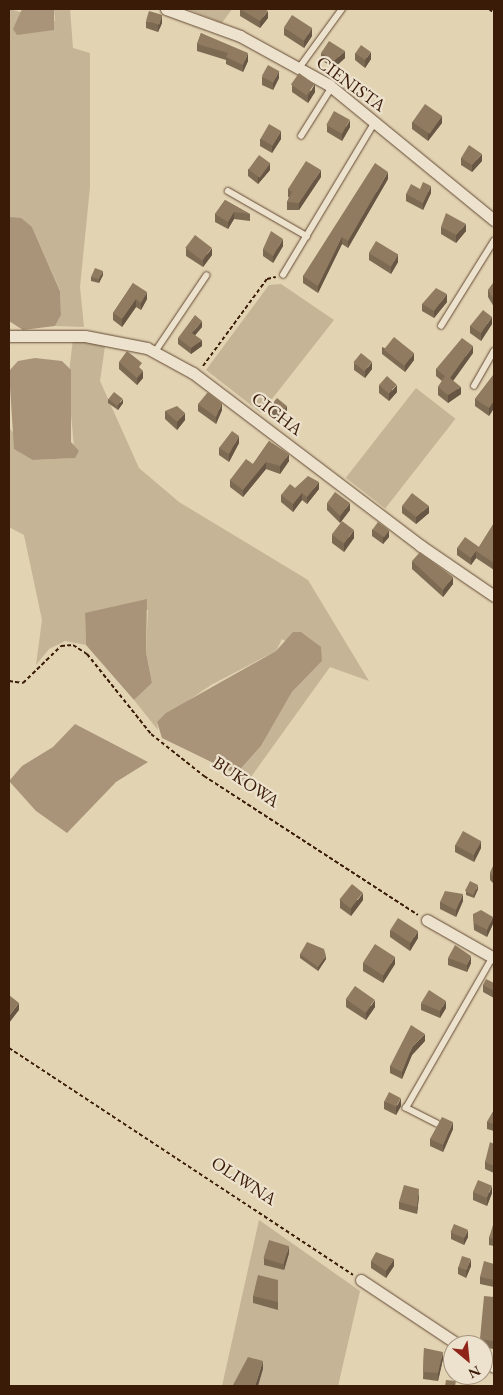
<!DOCTYPE html>
<html>
<head>
<meta charset="utf-8">
<style>
	body { margin:0 }
	#map { position:relative; width:503px; height:1395px; overflow:hidden; background:#e2d3b3; font-family:"EB Garamond",serif }
	div>[style] { position:absolute }
	.green>* { inset:0; background:#c5b496; transform-origin:0 0 }
	.water>* { inset:0; background:#a99479 }
	.path>* { height:2px; margin-top:-1px; transform-origin:0; background:repeating-linear-gradient(90deg,#3a1b07 0 4px,transparent 0 6.5px) }
	.roads { filter:drop-shadow(0 0 1px #644932) drop-shadow(0 0 1px #644932) }
	.lane>* { height:5.5px; margin:-2.75px; padding:0 2.75px; transform-origin:2.75px; border-radius:2.75px; background:#ece2ce }
	.street>* { height:11px; margin:-5.5px; padding:0 5.5px; transform-origin:5.5px; border-radius:5.5px; background:#ece2ce }
	.wall>* { inset:0; background:#7d6a53 }
	.shaded-wall>* { inset:0; background:#665643 }
	.building>* { inset:0; background:#917b60; transform-origin:0 0 }
	span { translate:-50% -50%; white-space:nowrap; text-align:center; line-height:1.15; -webkit-text-stroke:4.5px #ece2ce; paint-order:stroke }
	.street-label { font-size:18px; color:#3a1b07 }
	.frame { position:absolute; inset:0; border:10px solid #3a1b07; pointer-events:none }
	.north { position:absolute; left:443px; top:1335px; width:50px; height:50px; box-sizing:border-box; background:#ece2ce; border:1px solid #a5927e; border-radius:50%; rotate:152deg; font-size:14px; font-weight:700; line-height:20px; text-align:center; color:#3a1b07 }
	.north::after { content:''; display:block; margin:auto; width:18px; height:22px; background:#8f2418; clip-path:polygon(50% 0,100% 100%,50% 72%,0 100%) }
</style>
</head>
<body>
<div id="map">
	<div class="green">
		<i style="clip-path:polygon(9px 9px,55px 21px,54px 9px,70px 9px,73px 48px,90px 53px,90px 187px,80px 287px,84px 327px,55px 326px,61px 315px,60px 290px,32px 227px,9px 217px)"></i>
		<i style="clip-path:polygon(187px 9px,232px 9px,222px 23px)"></i>
		<i style="clip-path:polygon(281px 284px,334px 320px,261px 413px,206px 370px,269px 285px)"></i>
		<i style="clip-path:polygon(73px 339px,105px 346px,100px 381px,139px 468px,179px 502px,308px 580px,369px 681px,330px 667px,243px 788px,236px 774px,261px 746px,292px 692px,322px 661px,282px 639px,276px 651px,211px 685px,157px 722px,158px 730px,134px 700px,152px 683px,146px 652px,148px 610px,85px 613px,86px 645px,65px 641px,49px 649px,36px 665px,42px 620px,24px 535px,9px 527px,9px 414px,9px 427px,33px 460px,75px 458px,68px 381px)"></i>
		<i style="left:416px;top:388px;width:50px;height:114px;rotate:38deg"></i>
		<i style="clip-path:polygon(259px 1220px,360px 1291px,338px 1386px,222px 1386px)"></i>
	</div>
	<div class="water">
		<i style="clip-path:polygon(22px 9px,54px 9px,54px 30px,17px 35px,13px 29px)"></i>
		<i style="clip-path:polygon(9px 217px,21px 218px,32px 227px,60px 291px,61px 315px,55px 326px,23px 330px,9px 321px)"></i>
		<i style="clip-path:polygon(35px 358px,62px 361px,71px 370px,71px 442px,79px 451px,75px 458px,33px 460px,14px 449px,9px 371px,18px 361px)"></i>
		<i style="clip-path:polygon(147px 599px,146px 652px,152px 683px,134px 700px,86px 645px,85px 613px)"></i>
		<i style="clip-path:polygon(293px 632px,301px 632px,321px 647px,322px 661px,292px 692px,261px 746px,236px 774px,162px 738px,157px 722px,166px 713px,276px 651px)"></i>
		<i style="clip-path:polygon(75px 724px,148px 762px,116px 782px,67px 833px,36px 811px,9px 781px,22px 766px,53px 747px)"></i>
	</div>
	<div class="path">
		<i style="left:489px;top:9px;width:6px;rotate:39deg"></i>
		<i style="left:203px;top:366px;width:108px;rotate:-53.7deg"></i>
		<i style="left:267px;top:279px;width:9px;rotate:-13deg"></i>
		<i style="left:9px;top:681px;width:14px;rotate:8deg"></i>
		<i style="left:23px;top:683px;width:53px;rotate:-44.2deg"></i>
		<i style="left:61px;top:646px;width:12px;rotate:-5deg"></i>
		<i style="left:73px;top:645px;width:17px;rotate:33deg"></i>
		<i style="left:87px;top:654px;width:102px;rotate:51.3deg"></i>
		<i style="left:151px;top:734px;width:68px;rotate:38.4deg"></i>
		<i style="left:204px;top:776px;width:255px;rotate:33deg"></i>
		<i style="left:9px;top:1048px;width:412px;rotate:33.4deg"></i>
	</div>
	<div class="roads">
		<div class="lane">
			<i style="left:299px;top:68px;width:73px;rotate:-53.9deg"></i>
			<i style="left:301px;top:136px;width:58px;rotate:-57.7deg"></i>
			<i style="left:228px;top:191px;width:91px;rotate:29.7deg"></i>
			<i style="left:283px;top:275px;width:179px;rotate:-59deg"></i>
			<i style="left:441px;top:326px;width:100px;rotate:-58.1deg"></i>
			<i style="left:155px;top:352px;width:92px;rotate:-56.1deg"></i>
			<i style="left:474px;top:386px;width:40px;rotate:-60.3deg"></i>
			<i style="left:437px;top:1124px;width:35px;rotate:-153deg"></i>
			<i style="left:406px;top:1108px;width:174px;rotate:-60.1deg"></i>
		</div>
		<div class="street">
			<i style="left:166px;top:9px;width:79px;rotate:20deg"></i>
			<i style="left:240px;top:36px;width:102px;rotate:28.8deg"></i>
			<i style="left:329px;top:85px;width:213px;rotate:39.3deg"></i>
			<i style="left:9px;top:336px;width:76px"></i>
			<i style="left:85px;top:336px;width:63px;rotate:11deg"></i>
			<i style="left:147px;top:348px;width:52px;rotate:28.5deg"></i>
			<i style="left:193px;top:373px;width:286px;rotate:37.2deg"></i>
			<i style="left:421px;top:546px;width:88px;rotate:34.4deg"></i>
			<i style="left:427px;top:920px;width:77px;rotate:29.6deg"></i>
			<i style="left:361px;top:1280px;width:118px;rotate:33.6deg"></i>
			<i style="left:483px;top:1360px;width:13px;rotate:32deg"></i>
		</div>
	</div>
	<div class="wall">
		<i style="clip-path:polygon(240px 9px,268px 18px,260px 28px,240px 16px)"></i>
		<i style="clip-path:polygon(146px 21px,162px 23px,158px 32px,146px 28px)"></i>
		<i style="clip-path:polygon(284px 28px,312px 36px,304px 48px,284px 35px)"></i>
		<i style="clip-path:polygon(201px 33px,248px 61px,243px 72px,226px 64px,226px 60px,197px 51px,197px 44px)"></i>
		<i style="clip-path:polygon(321px 53px,345px 58px,334px 68px,321px 60px)"></i>
		<i style="clip-path:polygon(355px 53px,371px 59px,365px 68px,355px 60px)"></i>
		<i style="clip-path:polygon(262px 77px,279px 78px,273px 90px,262px 85px)"></i>
		<i style="clip-path:polygon(292px 85px,315px 92px,308px 103px,292px 92px)"></i>
		<i style="clip-path:polygon(412px 122px,442px 123px,428px 141px,412px 129px)"></i>
		<i style="clip-path:polygon(327px 125px,350px 127px,342px 141px,327px 132px)"></i>
		<i style="clip-path:polygon(260px 139px,281px 139px,272px 153px,260px 146px)"></i>
		<i style="clip-path:polygon(461px 158px,482px 161px,472px 172px,461px 165px)"></i>
		<i style="clip-path:polygon(248px 169px,270px 170px,258px 184px,248px 176px)"></i>
		<i style="clip-path:polygon(321px 177px,299px 210px,287px 210px,287px 202px,289px 197px,288px 197px,288px 189px)"></i>
		<i style="clip-path:polygon(388px 179px,348px 248px,342px 244px,318px 293px,303px 283px,303px 276px)"></i>
		<i style="clip-path:polygon(420px 189px,431px 193px,423px 210px,406px 201px,406px 194px)"></i>
		<i style="clip-path:polygon(225px 200px,250px 214px,250px 221px,234px 219px,228px 229px,215px 222px,215px 214px)"></i>
		<i style="clip-path:polygon(441px 227px,466px 231px,456px 243px,441px 234px)"></i>
		<i style="clip-path:polygon(283px 246px,273px 263px,263px 256px,263px 249px)"></i>
		<i style="clip-path:polygon(186px 248px,212px 255px,203px 267px,186px 256px)"></i>
		<i style="clip-path:polygon(369px 253px,398px 262px,391px 274px,369px 260px)"></i>
		<i style="clip-path:polygon(103px 275px,99px 283px,91px 281px,91px 277px)"></i>
		<i style="clip-path:polygon(494px 282px,494px 307px,488px 297px,488px 290px)"></i>
		<i style="clip-path:polygon(133px 283px,147px 299px,141px 310px,136px 307px,122px 327px,113px 320px,113px 313px)"></i>
		<i style="clip-path:polygon(447px 302px,434px 318px,422px 311px,422px 304px)"></i>
		<i style="clip-path:polygon(492px 324px,481px 341px,470px 333px,470px 326px)"></i>
		<i style="clip-path:polygon(202px 327px,195px 335px,202px 346px,191px 354px,178px 344px,178px 338px)"></i>
		<i style="clip-path:polygon(382px 347px,414px 360px,405px 372px,382px 354px)"></i>
		<i style="clip-path:polygon(473px 353px,453px 381px,461px 394px,448px 403px,438px 395px,438px 387px,442px 381px,436px 376px,436px 369px)"></i>
		<i style="clip-path:polygon(119px 362px,142px 370px,143px 378px,137px 385px,119px 369px)"></i>
		<i style="clip-path:polygon(354px 363px,372px 369px,365px 378px,354px 370px)"></i>
		<i style="clip-path:polygon(494px 374px,494px 408px,489px 416px,475px 406px,475px 399px)"></i>
		<i style="clip-path:polygon(379px 385px,397px 392px,389px 401px,379px 393px)"></i>
		<i style="clip-path:polygon(108px 399px,123px 403px,118px 410px,108px 403px)"></i>
		<i style="clip-path:polygon(198px 404px,222px 410px,216px 424px,198px 411px)"></i>
		<i style="clip-path:polygon(271px 406px,287px 413px,280px 421px,271px 414px)"></i>
		<i style="clip-path:polygon(165px 411px,185px 420px,177px 430px,165px 419px)"></i>
		<i style="clip-path:polygon(269px 441px,289px 461px,280px 474px,266px 469px,243px 497px,230px 487px,230px 480px,253px 464px)"></i>
		<i style="clip-path:polygon(239px 443px,229px 462px,219px 455px,219px 448px)"></i>
		<i style="clip-path:polygon(295px 488px,319px 489px,307px 504px,302px 500px,293px 512px,281px 502px,281px 495px)"></i>
		<i style="clip-path:polygon(327px 503px,350px 510px,340px 523px,327px 510px)"></i>
		<i style="clip-path:polygon(402px 506px,429px 513px,416px 524px,402px 513px)"></i>
		<i style="clip-path:polygon(494px 523px,494px 570px,476px 558px,471px 565px,457px 555px,457px 548px,479px 547px)"></i>
		<i style="clip-path:polygon(372px 529px,389px 537px,383px 544px,372px 536px)"></i>
		<i style="clip-path:polygon(332px 535px,354px 538px,344px 552px,332px 543px)"></i>
		<i style="clip-path:polygon(412px 561px,453px 584px,443px 597px,412px 569px)"></i>
		<i style="clip-path:polygon(455px 845px,481px 848px,474px 862px,455px 852px)"></i>
		<i style="clip-path:polygon(494px 864px,494px 884px,490px 880px,490px 873px)"></i>
		<i style="clip-path:polygon(478px 889px,474px 898px,466px 895px,466px 891px)"></i>
		<i style="clip-path:polygon(340px 900px,363px 900px,351px 916px,340px 908px)"></i>
		<i style="clip-path:polygon(463px 901px,456px 917px,440px 909px,440px 902px)"></i>
		<i style="clip-path:polygon(473px 914px,493px 924px,487px 937px,474px 930px)"></i>
		<i style="clip-path:polygon(390px 930px,418px 938px,410px 951px,390px 937px)"></i>
		<i style="clip-path:polygon(300px 954px,326px 959px,318px 971px,300px 958px)"></i>
		<i style="clip-path:polygon(448px 958px,471px 963px,467px 972px,448px 965px)"></i>
		<i style="clip-path:polygon(363px 963px,395px 964px,383px 983px,363px 971px)"></i>
		<i style="clip-path:polygon(494px 983px,494px 998px,483px 992px,483px 985px)"></i>
		<i style="clip-path:polygon(346px 999px,375px 1007px,366px 1020px,346px 1007px)"></i>
		<i style="clip-path:polygon(421px 1003px,446px 1008px,440px 1018px,421px 1010px)"></i>
		<i style="clip-path:polygon(425px 1041px,412px 1055px,402px 1079px,390px 1073px,390px 1066px)"></i>
		<i style="clip-path:polygon(384px 1101px,401px 1106px,396px 1115px,384px 1109px)"></i>
		<i style="clip-path:polygon(494px 1110px,494px 1131px,487px 1129px,487px 1122px)"></i>
		<i style="clip-path:polygon(453px 1129px,443px 1152px,430px 1146px,430px 1139px)"></i>
		<i style="clip-path:polygon(494px 1144px,494px 1173px,485px 1169px,485px 1162px)"></i>
		<i style="clip-path:polygon(473px 1192px,492px 1193px,487px 1206px,473px 1200px)"></i>
		<i style="clip-path:polygon(419px 1196px,417px 1214px,399px 1209px,399px 1202px)"></i>
		<i style="clip-path:polygon(494px 1225px,494px 1246px,489px 1245px,489px 1238px)"></i>
		<i style="clip-path:polygon(451px 1232px,468px 1237px,464px 1245px,451px 1239px)"></i>
		<i style="clip-path:polygon(289px 1253px,284px 1270px,264px 1265px,264px 1258px)"></i>
		<i style="clip-path:polygon(371px 1261px,394px 1266px,386px 1278px,371px 1268px)"></i>
		<i style="clip-path:polygon(494px 1264px,494px 1287px,480px 1284px,480px 1277px)"></i>
		<i style="clip-path:polygon(471px 1266px,466px 1278px,458px 1274px,458px 1267px)"></i>
		<i style="clip-path:polygon(278px 1280px,278px 1310px,253px 1303px,253px 1296px)"></i>
		<i style="clip-path:polygon(494px 1297px,494px 1342px,493px 1349px,483px 1347px,483px 1345px,480px 1345px,480px 1339px)"></i>
		<i style="clip-path:polygon(424px 1348px,443px 1359px,438px 1381px,423px 1379px)"></i>
	</div>
	<div class="shaded-wall">
		<i style="clip-path:polygon(268px 11px,268px 18px,260px 28px,260px 21px)"></i>
		<i style="clip-path:polygon(162px 15px,162px 23px,158px 32px,158px 25px)"></i>
		<i style="clip-path:polygon(312px 28px,312px 36px,304px 48px,304px 41px)"></i>
		<i style="clip-path:polygon(345px 51px,345px 58px,334px 68px,334px 61px)"></i>
		<i style="clip-path:polygon(371px 52px,371px 59px,365px 68px,365px 60px)"></i>
		<i style="clip-path:polygon(248px 53px,248px 61px,243px 72px,243px 65px)"></i>
		<i style="clip-path:polygon(279px 71px,279px 78px,273px 90px,273px 83px)"></i>
		<i style="clip-path:polygon(315px 84px,315px 92px,308px 103px,308px 96px)"></i>
		<i style="clip-path:polygon(442px 116px,442px 123px,428px 141px,428px 134px)"></i>
		<i style="clip-path:polygon(350px 120px,350px 127px,342px 141px,342px 134px)"></i>
		<i style="clip-path:polygon(281px 131px,281px 139px,272px 153px,272px 146px)"></i>
		<i style="clip-path:polygon(482px 154px,482px 161px,472px 172px,472px 165px)"></i>
		<i style="clip-path:polygon(270px 163px,270px 170px,258px 184px,258px 177px)"></i>
		<i style="clip-path:polygon(321px 170px,321px 177px,299px 210px,299px 203px)"></i>
		<i style="clip-path:polygon(388px 172px,388px 179px,348px 248px,348px 241px)"></i>
		<i style="clip-path:polygon(431px 186px,431px 193px,423px 210px,423px 203px)"></i>
		<i style="clip-path:polygon(234px 212px,234px 219px,228px 229px,228px 222px)"></i>
		<i style="clip-path:polygon(466px 224px,466px 231px,456px 243px,456px 235px)"></i>
		<i style="clip-path:polygon(342px 237px,342px 244px,318px 293px,318px 286px)"></i>
		<i style="clip-path:polygon(283px 239px,283px 246px,273px 263px,273px 256px)"></i>
		<i style="clip-path:polygon(212px 248px,212px 255px,203px 267px,203px 260px)"></i>
		<i style="clip-path:polygon(398px 254px,398px 262px,391px 274px,391px 267px)"></i>
		<i style="clip-path:polygon(103px 271px,103px 275px,99px 283px,99px 279px)"></i>
		<i style="clip-path:polygon(147px 292px,147px 299px,141px 310px,141px 303px)"></i>
		<i style="clip-path:polygon(447px 294px,447px 302px,434px 318px,434px 311px)"></i>
		<i style="clip-path:polygon(136px 299px,136px 307px,122px 327px,122px 319px)"></i>
		<i style="clip-path:polygon(492px 317px,492px 324px,481px 341px,481px 333px)"></i>
		<i style="clip-path:polygon(202px 321px,202px 327px,192px 339px,192px 333px)"></i>
		<i style="clip-path:polygon(202px 340px,202px 346px,191px 354px,191px 348px)"></i>
		<i style="clip-path:polygon(473px 346px,473px 353px,450px 385px,450px 378px)"></i>
		<i style="clip-path:polygon(414px 353px,414px 360px,405px 372px,405px 365px)"></i>
		<i style="clip-path:polygon(372px 362px,372px 369px,365px 378px,365px 371px)"></i>
		<i style="clip-path:polygon(143px 371px,143px 378px,137px 385px,137px 378px)"></i>
		<i style="clip-path:polygon(397px 385px,397px 392px,389px 401px,389px 394px)"></i>
		<i style="clip-path:polygon(461px 387px,461px 394px,448px 403px,448px 395px)"></i>
		<i style="clip-path:polygon(123px 399px,123px 403px,118px 410px,118px 406px)"></i>
		<i style="clip-path:polygon(494px 401px,494px 408px,489px 416px,489px 408px)"></i>
		<i style="clip-path:polygon(222px 403px,222px 410px,216px 424px,216px 417px)"></i>
		<i style="clip-path:polygon(287px 406px,287px 413px,280px 421px,280px 414px)"></i>
		<i style="clip-path:polygon(185px 413px,185px 420px,177px 430px,177px 422px)"></i>
		<i style="clip-path:polygon(239px 436px,239px 443px,229px 462px,229px 454px)"></i>
		<i style="clip-path:polygon(289px 454px,289px 461px,280px 474px,280px 466px)"></i>
		<i style="clip-path:polygon(266px 462px,266px 469px,243px 497px,243px 490px)"></i>
		<i style="clip-path:polygon(319px 482px,319px 489px,307px 504px,307px 497px)"></i>
		<i style="clip-path:polygon(302px 493px,302px 500px,293px 512px,293px 504px)"></i>
		<i style="clip-path:polygon(350px 503px,350px 510px,340px 523px,340px 516px)"></i>
		<i style="clip-path:polygon(429px 506px,429px 513px,416px 524px,416px 517px)"></i>
		<i style="clip-path:polygon(354px 530px,354px 538px,344px 552px,344px 544px)"></i>
		<i style="clip-path:polygon(389px 530px,389px 537px,383px 544px,383px 537px)"></i>
		<i style="clip-path:polygon(476px 551px,476px 558px,471px 565px,471px 558px)"></i>
		<i style="clip-path:polygon(453px 577px,453px 584px,443px 597px,443px 590px)"></i>
		<i style="clip-path:polygon(481px 841px,481px 848px,474px 862px,474px 854px)"></i>
		<i style="clip-path:polygon(478px 885px,478px 889px,474px 898px,474px 895px)"></i>
		<i style="clip-path:polygon(363px 893px,363px 900px,351px 916px,351px 909px)"></i>
		<i style="clip-path:polygon(463px 894px,463px 901px,456px 917px,456px 910px)"></i>
		<i style="clip-path:polygon(493px 917px,493px 924px,487px 937px,487px 930px)"></i>
		<i style="clip-path:polygon(418px 931px,418px 938px,410px 951px,410px 944px)"></i>
		<i style="clip-path:polygon(326px 956px,326px 959px,318px 971px,318px 967px)"></i>
		<i style="clip-path:polygon(471px 956px,471px 963px,467px 972px,467px 965px)"></i>
		<i style="clip-path:polygon(395px 957px,395px 964px,383px 983px,383px 976px)"></i>
		<i style="clip-path:polygon(375px 1000px,375px 1007px,366px 1020px,366px 1013px)"></i>
		<i style="clip-path:polygon(446px 1001px,446px 1008px,440px 1018px,440px 1011px)"></i>
		<i style="clip-path:polygon(19px 1003px,19px 1010px,9px 1023px,9px 1016px)"></i>
		<i style="clip-path:polygon(425px 1034px,425px 1041px,412px 1055px,402px 1079px,402px 1072px,412px 1047px)"></i>
		<i style="clip-path:polygon(401px 1098px,401px 1106px,396px 1115px,396px 1108px)"></i>
		<i style="clip-path:polygon(453px 1122px,453px 1129px,443px 1152px,443px 1145px)"></i>
		<i style="clip-path:polygon(492px 1186px,492px 1193px,487px 1206px,487px 1198px)"></i>
		<i style="clip-path:polygon(419px 1189px,419px 1196px,417px 1214px,417px 1207px)"></i>
		<i style="clip-path:polygon(468px 1230px,468px 1237px,464px 1245px,464px 1238px)"></i>
		<i style="clip-path:polygon(289px 1246px,289px 1253px,284px 1270px,284px 1263px)"></i>
		<i style="clip-path:polygon(394px 1259px,394px 1266px,386px 1278px,386px 1271px)"></i>
		<i style="clip-path:polygon(471px 1259px,471px 1266px,466px 1278px,466px 1270px)"></i>
		<i style="clip-path:polygon(443px 1352px,443px 1359px,438px 1381px,438px 1373px)"></i>
		<i style="clip-path:polygon(263px 1361px,263px 1369px,258px 1386px,255px 1386px)"></i>
	</div>
	<div class="building">
		<i style="clip-path:polygon(240px 9px,264px 9px,268px 11px,260px 21px)"></i>
		<i style="left:149px;top:11px;width:14px;height:10px;rotate:17deg"></i>
		<i style="left:292px;top:15px;width:24px;height:15px;rotate:33deg"></i>
		<i style="clip-path:polygon(201px 33px,248px 53px,243px 65px,226px 57px,228px 53px,197px 44px)"></i>
		<i style="clip-path:polygon(329px 41px,345px 51px,334px 61px,321px 53px)"></i>
		<i style="left:361px;top:45px;width:12px;height:10px;rotate:35deg"></i>
		<i style="left:268px;top:65px;width:13px;height:13px;rotate:29deg"></i>
		<i style="left:299px;top:73px;width:19px;height:14px;rotate:35deg"></i>
		<i style="left:425px;top:104px;width:21px;height:22px;rotate:35deg"></i>
		<i style="left:334px;top:111px;width:18px;height:16px;rotate:29deg"></i>
		<i style="left:269px;top:124px;width:14px;height:17px;rotate:30deg"></i>
		<i style="clip-path:polygon(469px 145px,482px 154px,472px 165px,461px 158px)"></i>
		<i style="left:259px;top:155px;width:14px;height:18px;rotate:36deg"></i>
		<i style="clip-path:polygon(306px 161px,321px 170px,299px 203px,287px 202px,292px 192px,288px 189px)"></i>
		<i style="clip-path:polygon(375px 163px,388px 172px,348px 241px,342px 237px,318px 286px,303px 276px)"></i>
		<i style="clip-path:polygon(423px 182px,431px 186px,423px 203px,406px 194px,411px 184px,420px 189px)"></i>
		<i style="clip-path:polygon(225px 200px,250px 214px,234px 212px,228px 222px,215px 214px)"></i>
		<i style="clip-path:polygon(446px 213px,466px 224px,456px 235px,441px 227px)"></i>
		<i style="clip-path:polygon(271px 231px,283px 239px,273px 256px,263px 249px)"></i>
		<i style="left:195px;top:235px;width:21px;height:16px;rotate:37deg"></i>
		<i style="left:376px;top:241px;width:26px;height:14px;rotate:31deg"></i>
		<i style="clip-path:polygon(95px 268px,103px 271px,99px 279px,91px 277px)"></i>
		<i style="clip-path:polygon(494px 282px,494px 300px,488px 290px)"></i>
		<i style="clip-path:polygon(133px 283px,147px 292px,141px 303px,136px 299px,122px 319px,113px 313px)"></i>
		<i style="clip-path:polygon(436px 288px,447px 294px,434px 311px,422px 304px)"></i>
		<i style="clip-path:polygon(483px 310px,492px 317px,481px 333px,470px 326px)"></i>
		<i style="clip-path:polygon(195px 315px,202px 321px,192px 333px,202px 340px,191px 348px,178px 338px)"></i>
		<i style="left:394px;top:337px;width:26px;height:16px;rotate:39deg"></i>
		<i style="clip-path:polygon(462px 338px,473px 346px,450px 378px,461px 387px,448px 395px,438px 387px,445px 376px,436px 369px)"></i>
		<i style="clip-path:polygon(127px 351px,142px 363px,139px 367px,143px 371px,137px 378px,119px 362px)"></i>
		<i style="left:361px;top:353px;width:14px;height:12px;rotate:39deg"></i>
		<i style="clip-path:polygon(494px 374px,494px 401px,489px 408px,475px 399px)"></i>
		<i style="left:387px;top:376px;width:13px;height:12px;rotate:42deg"></i>
		<i style="left:114px;top:392px;width:11px;height:9px;rotate:38deg"></i>
		<i style="clip-path:polygon(208px 392px,222px 403px,216px 417px,198px 404px)"></i>
		<i style="left:277px;top:398px;width:13px;height:10px;rotate:39deg"></i>
		<i style="clip-path:polygon(177px 406px,185px 413px,177px 422px,165px 411px)"></i>
		<i style="clip-path:polygon(232px 431px,239px 436px,229px 454px,219px 448px)"></i>
		<i style="clip-path:polygon(269px 441px,289px 454px,280px 466px,266px 462px,243px 490px,230px 480px,246px 459px,253px 464px)"></i>
		<i style="clip-path:polygon(308px 476px,319px 482px,307px 497px,302px 493px,293px 504px,281px 495px,290px 484px,295px 488px)"></i>
		<i style="clip-path:polygon(335px 492px,350px 503px,340px 516px,327px 503px)"></i>
		<i style="clip-path:polygon(412px 493px,429px 506px,416px 517px,402px 506px)"></i>
		<i style="left:342px;top:521px;width:15px;height:17px;rotate:37deg"></i>
		<i style="left:378px;top:522px;width:14px;height:9px;rotate:36deg"></i>
		<i style="clip-path:polygon(494px 523px,494px 563px,476px 551px,471px 558px,457px 548px,465px 537px,479px 547px)"></i>
		<i style="clip-path:polygon(420px 552px,453px 577px,443px 590px,412px 561px)"></i>
		<i style="left:463px;top:831px;width:21px;height:16px;rotate:29deg"></i>
		<i style="clip-path:polygon(494px 864px,494px 877px,490px 873px)"></i>
		<i style="left:470px;top:881px;width:9px;height:11px;rotate:27deg"></i>
		<i style="left:352px;top:884px;width:14px;height:20px;rotate:39deg"></i>
		<i style="clip-path:polygon(445px 891px,463px 894px,456px 910px,440px 902px)"></i>
		<i style="clip-path:polygon(481px 910px,493px 917px,487px 930px,474px 923px,473px 914px)"></i>
		<i style="left:398px;top:918px;width:24px;height:14px;rotate:33deg"></i>
		<i style="clip-path:polygon(307px 942px,324px 949px,326px 956px,318px 967px,300px 954px)"></i>
		<i style="left:375px;top:944px;width:24px;height:22px;rotate:33deg"></i>
		<i style="clip-path:polygon(455px 945px,471px 956px,467px 965px,448px 958px)"></i>
		<i style="clip-path:polygon(486px 979px,494px 983px,494px 991px,483px 985px)"></i>
		<i style="left:355px;top:986px;width:24px;height:16px;rotate:35deg"></i>
		<i style="clip-path:polygon(429px 990px,446px 1001px,440px 1011px,421px 1003px)"></i>
		<i style="clip-path:polygon(9px 995px,19px 1003px,9px 1016px)"></i>
		<i style="clip-path:polygon(411px 1025px,425px 1034px,412px 1047px,402px 1072px,390px 1066px)"></i>
		<i style="left:389px;top:1092px;width:13px;height:10px;rotate:27deg"></i>
		<i style="clip-path:polygon(494px 1110px,494px 1124px,487px 1122px)"></i>
		<i style="clip-path:polygon(442px 1117px,453px 1122px,443px 1145px,430px 1139px)"></i>
		<i style="clip-path:polygon(490px 1142px,494px 1144px,494px 1166px,485px 1162px)"></i>
		<i style="left:478px;top:1180px;width:15px;height:13px;rotate:23deg"></i>
		<i style="clip-path:polygon(404px 1185px,419px 1189px,417px 1207px,399px 1202px)"></i>
		<i style="left:454px;top:1224px;width:15px;height:9px;rotate:23deg"></i>
		<i style="clip-path:polygon(493px 1225px,494px 1225px,494px 1239px,489px 1238px)"></i>
		<i style="left:269px;top:1240px;width:21px;height:19px;rotate:17deg"></i>
		<i style="clip-path:polygon(376px 1252px,394px 1259px,386px 1271px,371px 1261px)"></i>
		<i style="left:462px;top:1256px;width:9px;height:12px;rotate:18deg"></i>
		<i style="clip-path:polygon(484px 1261px,494px 1264px,494px 1280px,480px 1277px)"></i>
		<i style="clip-path:polygon(258px 1275px,278px 1280px,278px 1302px,253px 1296px)"></i>
		<i style="clip-path:polygon(484px 1296px,494px 1297px,494px 1334px,493px 1341px,480px 1339px)"></i>
		<i style="clip-path:polygon(424px 1348px,443px 1352px,438px 1373px,423px 1372px)"></i>
		<i style="clip-path:polygon(248px 1357px,263px 1361px,255px 1386px,238px 1386px,233px 1385px)"></i>
		<i style="clip-path:polygon(446px 1380px,456px 1381px,455px 1386px,445px 1386px)"></i>
	</div>
	<div class="street-label">
		<span style="left:351px;top:84px;rotate:36deg">CIENISTA</span>
		<span style="left:277px;top:414px;rotate:37deg">CICHA</span>
		<span style="left:246px;top:782px;rotate:34deg">BUKOWA</span>
		<span style="left:244px;top:1181px;rotate:33deg">OLIWNA</span>
	</div>
	<div class="frame"></div>
	<div class="north">N</div>
</div>
</body>
</html>
